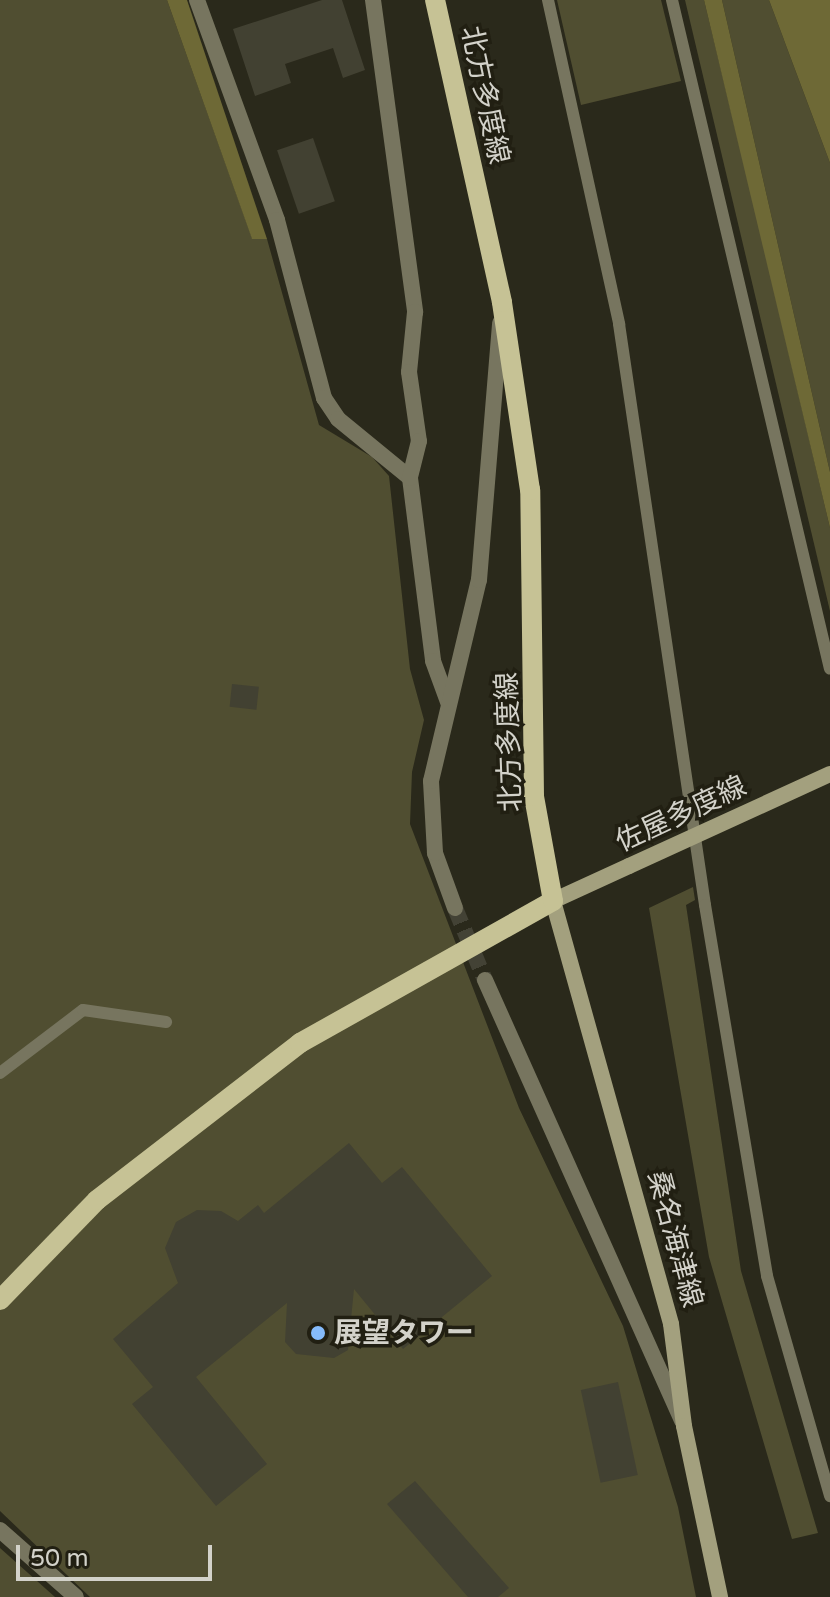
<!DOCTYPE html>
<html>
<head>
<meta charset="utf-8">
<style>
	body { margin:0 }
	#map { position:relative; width:830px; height:1597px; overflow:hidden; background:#2a291b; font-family:"Varela Round","Noto Sans JP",sans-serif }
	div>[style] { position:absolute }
	.green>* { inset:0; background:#504e31 }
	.water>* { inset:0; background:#6e6936 }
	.building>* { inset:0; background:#424132; transform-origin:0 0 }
	.minor-tunnel>* { height:16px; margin-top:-8px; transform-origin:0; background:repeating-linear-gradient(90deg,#434235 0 16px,transparent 0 24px) }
	.service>* { height:12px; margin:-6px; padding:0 6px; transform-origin:6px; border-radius:6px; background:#77755f }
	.minor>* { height:16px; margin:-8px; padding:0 8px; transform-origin:8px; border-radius:8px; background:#77755f }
	.secondary>* { height:16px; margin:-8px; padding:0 8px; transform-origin:8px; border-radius:8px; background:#a3a07e }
	.primary>* { height:20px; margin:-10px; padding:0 10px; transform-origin:10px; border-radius:10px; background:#c6c295 }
	.secondary-bridge>* { height:16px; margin:-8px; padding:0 8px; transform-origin:8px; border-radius:8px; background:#a3a07e }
	.dots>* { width:22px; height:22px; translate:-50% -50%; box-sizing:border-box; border:4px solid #211f12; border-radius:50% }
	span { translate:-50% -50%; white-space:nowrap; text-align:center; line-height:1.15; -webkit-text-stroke:7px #211f12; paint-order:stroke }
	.street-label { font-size:28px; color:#d3d2ca }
	.poi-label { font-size:28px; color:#d3d2ca; font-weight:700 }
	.left { translate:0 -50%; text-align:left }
	.scale { position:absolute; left:16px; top:1545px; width:196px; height:36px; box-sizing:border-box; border:4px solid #d3d2ca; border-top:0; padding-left:10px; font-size:24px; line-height:28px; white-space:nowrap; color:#d3d2ca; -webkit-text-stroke:6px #211f12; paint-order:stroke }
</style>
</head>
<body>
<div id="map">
	<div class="green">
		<i style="clip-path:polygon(0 0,167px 0,252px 238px,267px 239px,319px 425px,372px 457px,389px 476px,410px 669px,424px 720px,412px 772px,410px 824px,519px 1108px,623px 1326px,678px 1507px,696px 1597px,90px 1597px,0 1511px)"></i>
		<i style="clip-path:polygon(557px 0,661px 0,681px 81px,581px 105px)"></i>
		<i style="clip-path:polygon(685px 0,704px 0,758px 222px,830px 528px,830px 611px)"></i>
		<i style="clip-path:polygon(722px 0,769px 0,830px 163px,830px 472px)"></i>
		<i style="clip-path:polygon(693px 887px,695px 900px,686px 905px,741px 1271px,818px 1533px,792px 1539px,709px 1257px,649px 908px)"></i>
		<i style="clip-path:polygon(0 1548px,55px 1597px,0 1597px)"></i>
	</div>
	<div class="water">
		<i style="clip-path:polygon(167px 0,187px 0,267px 239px,252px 239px)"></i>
		<i style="clip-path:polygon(704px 0,722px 0,830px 472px,830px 528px)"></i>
		<i style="clip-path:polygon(769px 0,830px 0,830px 163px)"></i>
	</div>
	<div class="building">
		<i style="clip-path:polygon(322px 0,342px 0,365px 70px,343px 78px,333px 48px,285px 64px,291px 83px,255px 96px,233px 29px)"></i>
		<i style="left:313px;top:138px;width:67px;height:38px;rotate:71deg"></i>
		<i style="left:232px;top:684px;width:27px;height:23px;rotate:6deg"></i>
		<i style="clip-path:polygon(349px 1143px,382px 1183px,402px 1167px,492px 1276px,403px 1349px,354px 1289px,348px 1350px,334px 1358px,296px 1354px,285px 1342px,287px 1303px,196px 1377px,267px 1464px,216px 1506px,132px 1404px,153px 1387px,113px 1339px,178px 1283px,165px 1248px,176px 1222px,197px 1210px,221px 1211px,238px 1221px,258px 1205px,264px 1213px)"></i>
		<i style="left:618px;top:1382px;width:95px;height:38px;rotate:78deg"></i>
		<i style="clip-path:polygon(415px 1481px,509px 1588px,498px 1597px,468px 1597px,387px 1504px)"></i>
	</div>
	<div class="minor-tunnel">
		<i style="left:455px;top:908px;width:78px;rotate:67.4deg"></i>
	</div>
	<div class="service">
		<i style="left:548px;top:0;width:332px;rotate:77.6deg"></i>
		<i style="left:619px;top:324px;width:587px;rotate:81.58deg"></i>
		<i style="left:705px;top:905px;width:376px;rotate:80.5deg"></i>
		<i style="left:767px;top:1276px;width:229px;rotate:74deg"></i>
		<i style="left:672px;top:0;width:687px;rotate:76.71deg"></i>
		<i style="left:0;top:1073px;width:104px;rotate:-37.2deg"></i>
		<i style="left:83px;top:1010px;width:84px;rotate:8.2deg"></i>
	</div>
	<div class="minor">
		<i style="left:197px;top:0;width:234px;rotate:70deg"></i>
		<i style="left:277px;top:220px;width:184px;rotate:75.2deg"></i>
		<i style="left:324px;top:398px;width:25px;rotate:56deg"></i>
		<i style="left:338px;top:419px;width:93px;rotate:39.3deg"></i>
		<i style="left:410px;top:478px;width:184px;rotate:82.8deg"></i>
		<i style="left:433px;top:661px;width:44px;rotate:69.9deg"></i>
		<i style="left:373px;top:0;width:315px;rotate:82.3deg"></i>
		<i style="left:415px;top:312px;width:60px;rotate:95.7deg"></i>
		<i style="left:409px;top:372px;width:70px;rotate:81.8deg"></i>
		<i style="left:419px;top:441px;width:38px;rotate:104deg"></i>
		<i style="left:455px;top:908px;width:59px;rotate:-110deg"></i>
		<i style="left:435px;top:853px;width:72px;rotate:-93.2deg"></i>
		<i style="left:431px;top:781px;width:207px;rotate:-76.6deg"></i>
		<i style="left:479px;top:580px;width:258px;rotate:-85.3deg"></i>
		<i style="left:485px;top:980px;width:483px;rotate:65.9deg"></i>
		<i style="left:0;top:1530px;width:101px;rotate:41.4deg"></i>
	</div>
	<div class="secondary">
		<i style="left:629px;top:866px;width:84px;rotate:155.3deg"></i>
		<i style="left:553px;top:901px;width:439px;rotate:74.4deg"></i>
		<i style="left:671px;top:1324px;width:103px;rotate:82.7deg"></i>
		<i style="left:684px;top:1426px;width:175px;rotate:78.1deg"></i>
	</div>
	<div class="primary">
		<i style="left:0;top:1300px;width:139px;rotate:-45.9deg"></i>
		<i style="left:97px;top:1200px;width:257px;rotate:-37.7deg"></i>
		<i style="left:300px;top:1043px;width:290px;rotate:-29.3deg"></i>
		<i style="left:553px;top:901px;width:107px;rotate:-100.3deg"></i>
		<i style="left:534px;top:796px;width:306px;rotate:-90.7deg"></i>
		<i style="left:530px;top:490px;width:190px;rotate:-98.5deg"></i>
		<i style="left:502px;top:302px;width:309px;rotate:-102.5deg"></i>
	</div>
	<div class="secondary-bridge">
		<i style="left:629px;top:866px;width:221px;rotate:-24.6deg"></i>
	</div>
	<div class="dots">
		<i style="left:318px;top:1333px;background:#85bbfb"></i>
	</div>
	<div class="street-label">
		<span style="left:485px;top:95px;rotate:78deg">北方多度線</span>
		<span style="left:509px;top:742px;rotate:-92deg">北方多度線</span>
		<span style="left:681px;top:814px;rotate:-25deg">佐屋多度線</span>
		<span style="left:675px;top:1239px;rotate:75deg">桑名海津線</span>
	</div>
	<div class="poi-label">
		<span class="left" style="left:334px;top:1333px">展望タワー</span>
	</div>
	<div class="scale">50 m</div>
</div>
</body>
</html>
